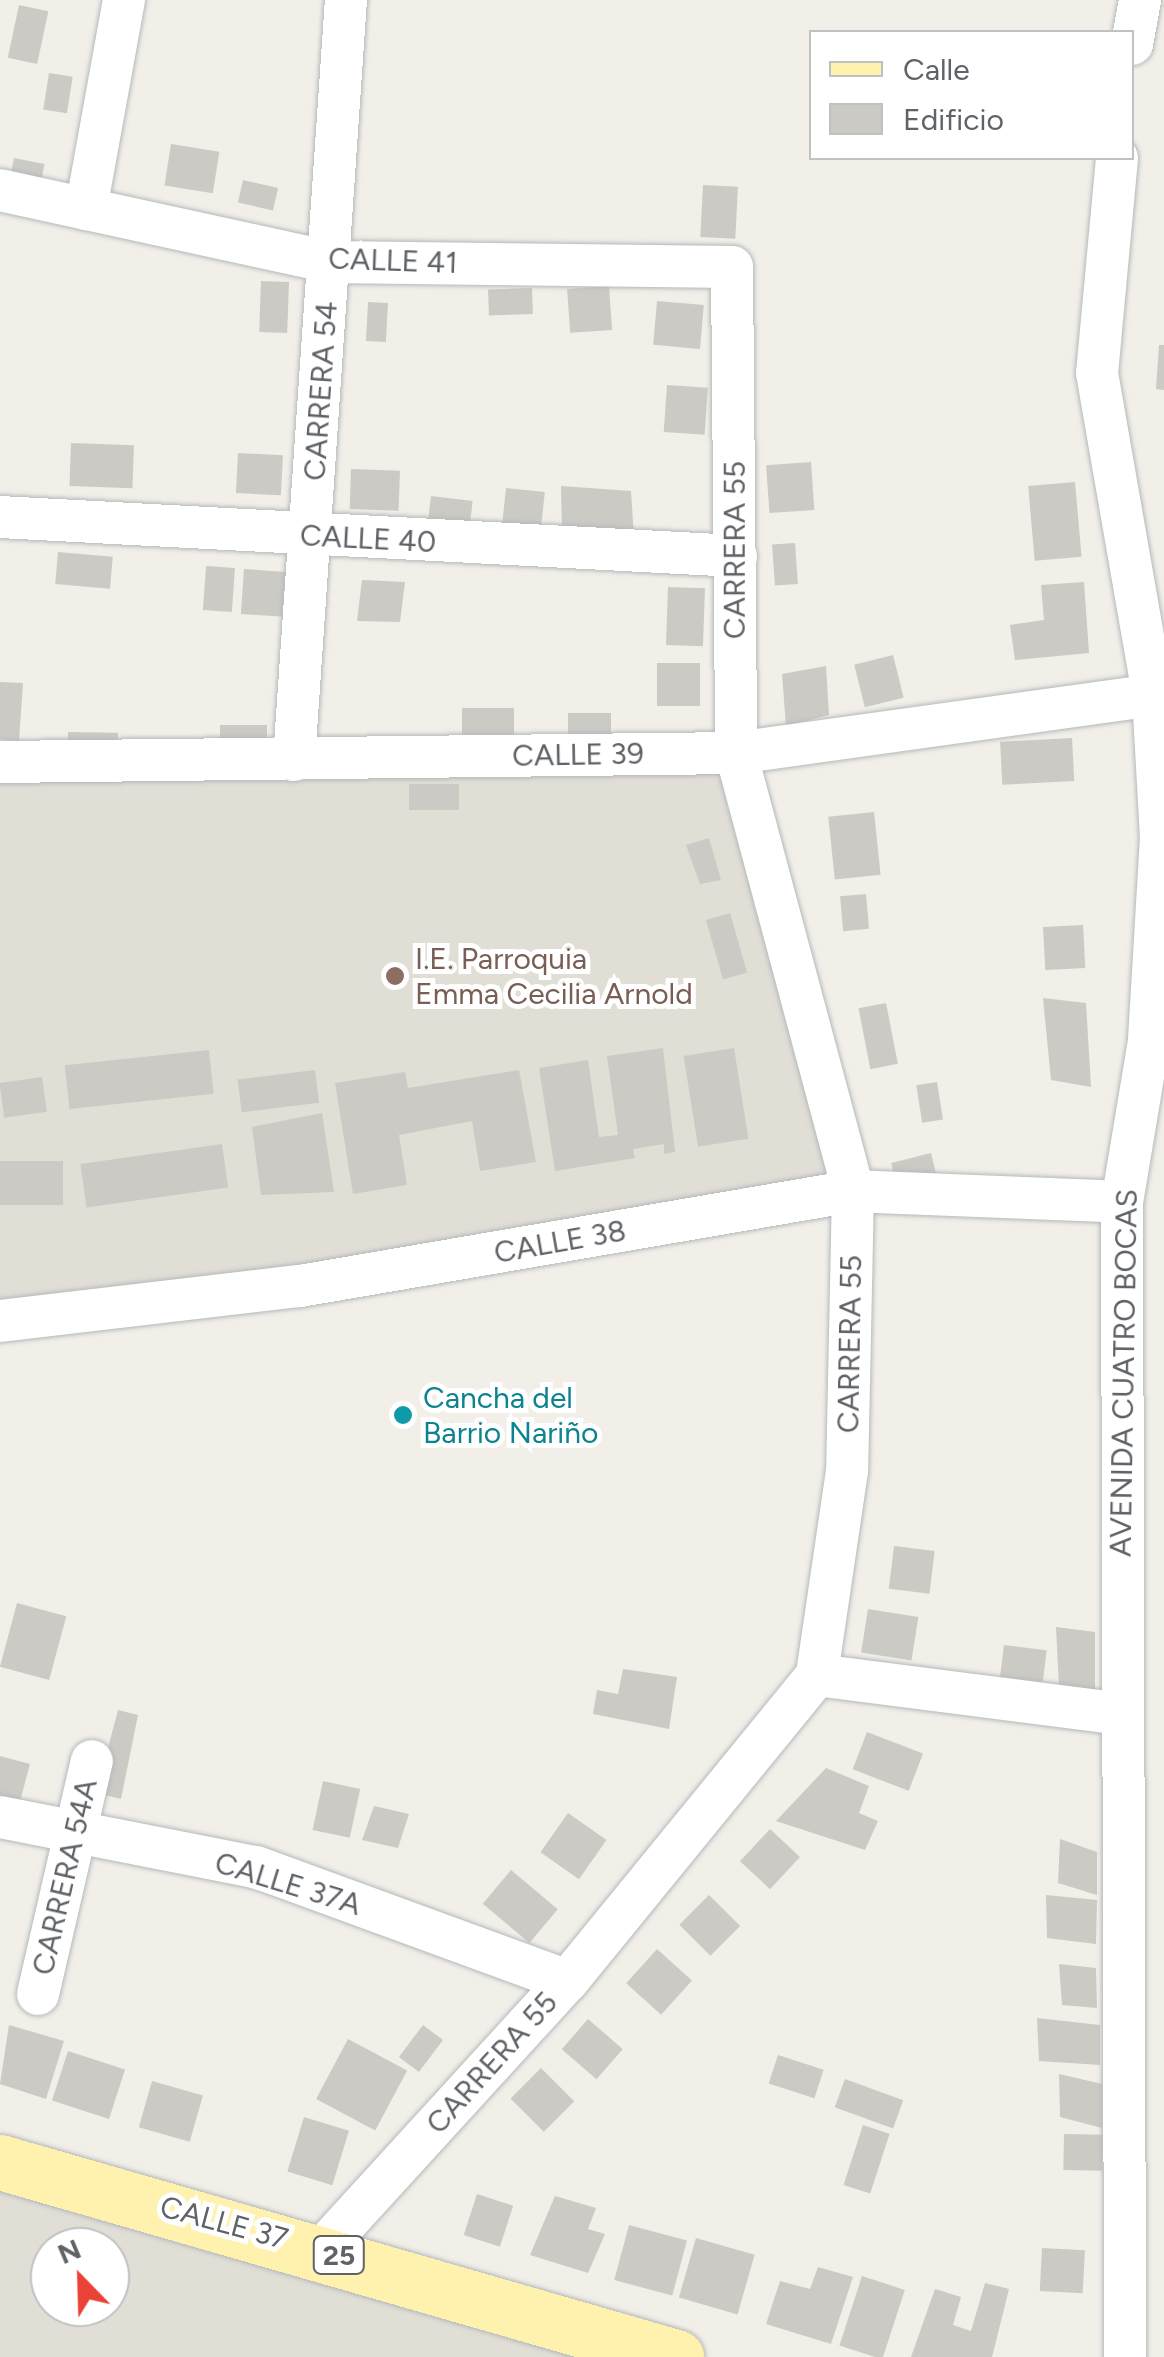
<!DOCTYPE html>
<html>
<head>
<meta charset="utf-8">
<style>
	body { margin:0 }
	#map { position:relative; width:1164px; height:2357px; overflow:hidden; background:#f1efe8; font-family:Figtree,sans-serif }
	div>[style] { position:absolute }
	.education>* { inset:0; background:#e1ded6 }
	.building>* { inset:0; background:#cccac5; transform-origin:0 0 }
	.roads { filter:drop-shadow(0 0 2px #b5b8bc) drop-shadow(0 0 2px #b5b8bc) }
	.street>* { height:42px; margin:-21px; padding:0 21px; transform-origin:21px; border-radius:21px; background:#fff }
	.primary>* { height:55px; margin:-27.5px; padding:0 27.5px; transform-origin:27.5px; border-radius:27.5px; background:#fff2af }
	.dots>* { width:28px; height:28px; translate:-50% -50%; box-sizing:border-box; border:5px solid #fff; border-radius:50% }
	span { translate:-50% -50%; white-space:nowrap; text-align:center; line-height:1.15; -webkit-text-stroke:10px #fff; paint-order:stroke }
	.shield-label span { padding:2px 8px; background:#fff; border:2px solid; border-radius:8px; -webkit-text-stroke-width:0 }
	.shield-label { font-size:28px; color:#5f6368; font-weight:700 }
	.street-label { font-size:30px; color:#5f6368 }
	.education-label { font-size:30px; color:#785e54 }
	.left { translate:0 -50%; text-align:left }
	.culture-label { font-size:30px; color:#0d838f }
	.legend { position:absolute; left:809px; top:30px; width:325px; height:130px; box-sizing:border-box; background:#fff; border:2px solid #bfc1c3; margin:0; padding:12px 18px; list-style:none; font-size:30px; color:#5f6368 }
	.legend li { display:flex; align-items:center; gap:20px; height:50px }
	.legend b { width:50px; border:2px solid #bfc1c3 }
	.north { position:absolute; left:30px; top:2227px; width:100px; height:100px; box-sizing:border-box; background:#fff; border:2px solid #bfc1c3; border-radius:50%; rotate:337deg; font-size:28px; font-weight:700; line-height:40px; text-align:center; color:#5f6368 }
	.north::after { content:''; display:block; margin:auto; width:35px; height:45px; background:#ea4335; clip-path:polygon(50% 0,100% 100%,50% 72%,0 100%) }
</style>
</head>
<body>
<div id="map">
	<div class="education">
		<i style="clip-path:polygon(727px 767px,850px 1179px,0 1311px,0 773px)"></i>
		<i style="clip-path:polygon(evenodd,0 2177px,583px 2357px,0 2357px,0 2177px,50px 2247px,110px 2247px,110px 2307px,50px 2307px,50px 2247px)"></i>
	</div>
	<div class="building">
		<i style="left:19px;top:5px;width:30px;height:54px;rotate:12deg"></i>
		<i style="left:49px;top:73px;width:24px;height:37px;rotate:9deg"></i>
		<i style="left:171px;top:144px;width:49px;height:42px;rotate:9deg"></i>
		<i style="left:14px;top:158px;width:31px;height:19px;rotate:11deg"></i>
		<i style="left:243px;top:180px;width:36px;height:23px;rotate:13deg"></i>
		<i style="left:703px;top:185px;width:35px;height:52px;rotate:3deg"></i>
		<i style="left:261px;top:281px;width:28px;height:51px;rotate:2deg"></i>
		<i style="left:609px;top:286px;width:44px;height:42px;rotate:86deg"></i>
		<i style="left:532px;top:288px;width:26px;height:44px;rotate:88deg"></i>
		<i style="left:657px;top:301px;width:47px;height:44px;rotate:5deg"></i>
		<i style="left:368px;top:302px;width:20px;height:39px;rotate:3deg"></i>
		<i style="clip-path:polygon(1159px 345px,1164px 345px,1164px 390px,1156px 389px)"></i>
		<i style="left:667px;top:385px;width:41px;height:47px;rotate:4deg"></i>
		<i style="left:71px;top:443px;width:63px;height:43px;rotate:2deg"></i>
		<i style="left:238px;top:453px;width:45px;height:40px;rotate:3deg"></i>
		<i style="left:811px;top:462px;width:48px;height:45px;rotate:86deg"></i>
		<i style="left:351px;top:469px;width:49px;height:40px;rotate:2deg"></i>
		<i style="left:1075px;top:482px;width:75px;height:47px;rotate:85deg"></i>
		<i style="clip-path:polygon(561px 486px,631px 491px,634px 537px,562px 533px)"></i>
		<i style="left:506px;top:488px;width:39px;height:41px;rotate:6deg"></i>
		<i style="left:431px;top:496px;width:42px;height:28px;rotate:7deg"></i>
		<i style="left:795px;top:543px;width:41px;height:23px;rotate:86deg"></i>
		<i style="left:58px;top:552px;width:55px;height:32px;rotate:5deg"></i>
		<i style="left:206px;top:566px;width:29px;height:44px;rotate:4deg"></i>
		<i style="left:244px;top:569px;width:42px;height:45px;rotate:4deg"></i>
		<i style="clip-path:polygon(362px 580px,405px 582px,400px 622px,357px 621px)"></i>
		<i style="clip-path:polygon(1084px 582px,1089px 653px,1015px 660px,1010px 625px,1044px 620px,1041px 585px)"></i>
		<i style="left:668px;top:587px;width:37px;height:58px;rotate:2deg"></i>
		<i style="left:893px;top:655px;width:44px;height:40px;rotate:76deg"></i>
		<i style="left:657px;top:663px;width:43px;height:43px"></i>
		<i style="clip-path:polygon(826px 666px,829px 715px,786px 726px,782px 674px)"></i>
		<i style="clip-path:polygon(0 682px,23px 683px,19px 741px,0 739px)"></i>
		<i style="left:462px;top:708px;width:52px;height:45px"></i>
		<i style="left:568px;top:713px;width:43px;height:25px"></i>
		<i style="left:220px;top:725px;width:47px;height:37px"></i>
		<i style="left:68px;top:732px;width:50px;height:25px;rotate:1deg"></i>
		<i style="left:1072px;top:738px;width:43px;height:72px;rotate:87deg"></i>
		<i style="left:409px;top:784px;width:50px;height:26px"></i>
		<i style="left:874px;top:812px;width:63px;height:46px;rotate:84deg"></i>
		<i style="clip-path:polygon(709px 838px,721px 880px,700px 884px,686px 845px)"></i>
		<i style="left:866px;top:894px;width:35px;height:26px;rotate:85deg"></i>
		<i style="left:730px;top:913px;width:62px;height:25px;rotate:74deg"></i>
		<i style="left:1083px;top:925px;width:43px;height:40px;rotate:87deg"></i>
		<i style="clip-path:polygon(1043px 998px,1086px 1003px,1091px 1087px,1051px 1080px)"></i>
		<i style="left:886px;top:1003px;width:62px;height:28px;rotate:79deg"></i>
		<i style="clip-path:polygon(663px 1048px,675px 1152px,664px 1154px,664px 1144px,633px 1149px,635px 1158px,555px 1171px,539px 1068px,588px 1060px,599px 1137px,618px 1135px,607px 1056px)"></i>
		<i style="left:734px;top:1048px;width:92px;height:51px;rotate:81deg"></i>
		<i style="left:209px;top:1050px;width:44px;height:145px;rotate:84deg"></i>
		<i style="left:315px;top:1070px;width:33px;height:78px;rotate:83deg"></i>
		<i style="clip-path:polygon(519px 1070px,536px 1162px,480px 1171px,472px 1121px,399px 1135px,407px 1185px,353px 1194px,335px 1083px,405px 1072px,408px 1088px)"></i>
		<i style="left:42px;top:1077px;width:35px;height:43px;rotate:82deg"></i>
		<i style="left:937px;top:1082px;width:38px;height:21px;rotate:81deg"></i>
		<i style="clip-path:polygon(322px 1113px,334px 1192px,261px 1195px,252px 1127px)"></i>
		<i style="left:222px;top:1144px;width:44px;height:143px;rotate:82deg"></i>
		<i style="left:931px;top:1153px;width:41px;height:41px;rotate:76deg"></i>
		<i style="left:63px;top:1161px;width:44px;height:63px;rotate:90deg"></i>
		<i style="left:894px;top:1546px;width:41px;height:43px;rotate:7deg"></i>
		<i style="left:17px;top:1603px;width:51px;height:66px;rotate:15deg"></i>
		<i style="left:868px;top:1609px;width:51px;height:44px;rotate:9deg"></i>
		<i style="clip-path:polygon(1056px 1627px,1095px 1632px,1095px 1692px,1059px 1686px)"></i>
		<i style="left:1004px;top:1645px;width:43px;height:32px;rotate:7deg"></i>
		<i style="clip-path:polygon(623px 1669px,677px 1677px,669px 1729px,593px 1714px,597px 1690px,618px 1694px)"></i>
		<i style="clip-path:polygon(118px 1710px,138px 1715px,121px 1799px,96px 1793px)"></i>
		<i style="left:867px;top:1732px;width:60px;height:40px;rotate:21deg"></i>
		<i style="clip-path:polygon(0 1756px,30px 1764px,19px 1805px,0 1799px)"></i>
		<i style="clip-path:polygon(826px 1768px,869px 1786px,859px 1813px,878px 1821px,865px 1850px,776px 1821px)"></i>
		<i style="left:323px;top:1781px;width:38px;height:50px;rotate:12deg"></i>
		<i style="clip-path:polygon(374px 1806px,409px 1814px,398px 1848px,362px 1840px)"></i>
		<i style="left:568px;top:1813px;width:47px;height:48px;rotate:35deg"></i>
		<i style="left:770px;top:1829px;width:41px;height:44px;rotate:43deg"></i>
		<i style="clip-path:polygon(1060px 1839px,1097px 1852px,1097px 1895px,1058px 1883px)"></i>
		<i style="left:511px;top:1870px;width:61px;height:44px;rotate:40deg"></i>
		<i style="left:709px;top:1895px;width:44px;height:42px;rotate:45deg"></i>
		<i style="clip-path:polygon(1046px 1895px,1097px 1900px,1096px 1944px,1047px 1938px)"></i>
		<i style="left:657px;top:1949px;width:47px;height:46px;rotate:42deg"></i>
		<i style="clip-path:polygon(1059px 1964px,1096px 1968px,1097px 2008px,1062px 2005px)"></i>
		<i style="clip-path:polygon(1037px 2018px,1100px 2025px,1100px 2065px,1039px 2061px)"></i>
		<i style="left:588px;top:2019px;width:46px;height:40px;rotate:41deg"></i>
		<i style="clip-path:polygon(9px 2025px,64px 2041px,46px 2099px,0 2084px)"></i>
		<i style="left:423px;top:2025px;width:25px;height:40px;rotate:37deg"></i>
		<i style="left:348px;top:2039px;width:67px;height:68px;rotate:28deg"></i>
		<i style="left:68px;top:2051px;width:60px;height:52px;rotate:18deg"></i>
		<i style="left:778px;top:2055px;width:48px;height:30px;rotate:18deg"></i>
		<i style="left:541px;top:2068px;width:47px;height:43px;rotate:45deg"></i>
		<i style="clip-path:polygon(1059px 2074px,1102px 2084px,1102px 2128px,1060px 2117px)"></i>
		<i style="left:845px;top:2079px;width:62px;height:30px;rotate:20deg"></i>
		<i style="left:152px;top:2081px;width:53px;height:48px;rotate:16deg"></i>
		<i style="left:304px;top:2117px;width:47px;height:57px;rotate:17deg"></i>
		<i style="left:863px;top:2125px;width:28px;height:63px;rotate:18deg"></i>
		<i style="left:1064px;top:2134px;width:39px;height:36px;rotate:1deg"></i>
		<i style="left:477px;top:2194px;width:38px;height:43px;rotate:18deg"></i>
		<i style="clip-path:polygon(555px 2196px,596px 2208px,588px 2229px,605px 2234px,588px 2273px,530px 2255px)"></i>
		<i style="left:629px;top:2225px;width:60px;height:57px;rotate:15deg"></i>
		<i style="left:696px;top:2238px;width:61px;height:62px;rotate:16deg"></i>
		<i style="left:1042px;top:2248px;width:43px;height:43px;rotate:3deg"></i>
		<i style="clip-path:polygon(818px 2267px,853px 2277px,831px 2344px,766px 2324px,780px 2281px,810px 2289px)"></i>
		<i style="left:862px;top:2276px;width:45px;height:73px;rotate:18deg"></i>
		<i style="clip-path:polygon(985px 2283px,1009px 2289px,992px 2357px,911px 2357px,935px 2289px,961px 2297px,953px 2325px,971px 2331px)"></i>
	</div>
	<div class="roads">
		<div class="street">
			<i style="left:1132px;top:44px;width:45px;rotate:-79.7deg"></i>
			<i style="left:1117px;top:158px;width:216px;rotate:95.3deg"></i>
			<i style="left:1097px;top:373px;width:327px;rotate:80.1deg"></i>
			<i style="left:1153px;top:695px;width:142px;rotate:86.8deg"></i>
			<i style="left:1161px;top:837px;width:204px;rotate:93.4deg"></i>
			<i style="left:1149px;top:1041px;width:163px;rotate:99.5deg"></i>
			<i style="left:1122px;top:1202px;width:1155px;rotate:89.85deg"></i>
			<i style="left:0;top:190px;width:338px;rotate:12.3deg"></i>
			<i style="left:330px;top:262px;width:402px;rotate:0.7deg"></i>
			<i style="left:732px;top:267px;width:486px;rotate:89.5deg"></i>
			<i style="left:736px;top:753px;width:453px;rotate:75deg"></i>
			<i style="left:853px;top:1191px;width:280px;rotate:91.2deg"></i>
			<i style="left:847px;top:1471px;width:206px;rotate:98.4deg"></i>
			<i style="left:817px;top:1675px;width:395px;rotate:129.2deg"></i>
			<i style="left:567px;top:1981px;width:365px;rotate:132.4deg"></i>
			<i style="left:86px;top:209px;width:212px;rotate:-79.7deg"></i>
			<i style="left:0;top:517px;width:737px;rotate:3.03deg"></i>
			<i style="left:294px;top:760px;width:762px;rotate:-86.09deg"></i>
			<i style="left:0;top:762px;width:736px;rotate:-0.7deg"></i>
			<i style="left:736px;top:753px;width:421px;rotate:-7.9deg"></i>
			<i style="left:0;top:1321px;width:302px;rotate:-6.7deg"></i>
			<i style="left:300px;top:1286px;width:561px;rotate:-9.75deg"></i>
			<i style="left:853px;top:1191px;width:269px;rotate:2.3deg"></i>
			<i style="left:817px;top:1675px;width:307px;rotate:7.3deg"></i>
			<i style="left:0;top:1817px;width:261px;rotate:11.1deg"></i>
			<i style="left:256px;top:1867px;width:331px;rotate:20.1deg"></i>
			<i style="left:38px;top:1994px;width:239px;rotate:-77deg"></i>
		</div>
		<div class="primary">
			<i style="left:0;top:2162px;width:704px;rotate:16.09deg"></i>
		</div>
	</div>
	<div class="dots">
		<i style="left:395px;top:976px;background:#8d6e63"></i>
		<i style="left:403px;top:1415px;background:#0f9aa8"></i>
	</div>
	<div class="shield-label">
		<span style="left:339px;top:2255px">25</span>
	</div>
	<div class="street-label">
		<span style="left:393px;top:261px;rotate:2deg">CALLE 41</span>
		<span style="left:321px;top:391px;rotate:-86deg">CARRERA 54</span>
		<span style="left:368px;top:539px;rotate:3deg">CALLE 40</span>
		<span style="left:735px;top:550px;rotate:-90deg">CARRERA 55</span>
		<span style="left:578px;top:755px;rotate:-1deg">CALLE 39</span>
		<span style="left:560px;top:1242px;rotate:-10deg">CALLE 38</span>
		<span style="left:850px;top:1344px;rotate:-89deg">CARRERA 55</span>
		<span style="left:1124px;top:1373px;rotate:-89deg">AVENIDA CUATRO BOCAS</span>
		<span style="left:65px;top:1877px;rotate:-77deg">CARRERA 54A</span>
		<span style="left:288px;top:1884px;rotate:17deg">CALLE 37A</span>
		<span style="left:492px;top:2063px;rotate:-48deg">CARRERA 55</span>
		<span style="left:224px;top:2223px;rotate:15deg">CALLE 37</span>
	</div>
	<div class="education-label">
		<span class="left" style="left:415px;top:976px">I.E. Parroquia<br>Emma Cecilia Arnold</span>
	</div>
	<div class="culture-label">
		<span class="left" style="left:423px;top:1415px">Cancha del<br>Barrio Nariño</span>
	</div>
	<ul class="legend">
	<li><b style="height:12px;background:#fff2af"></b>Calle</li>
	<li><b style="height:28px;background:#cccac5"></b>Edificio</li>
	</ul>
	<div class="north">N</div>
</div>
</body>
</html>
